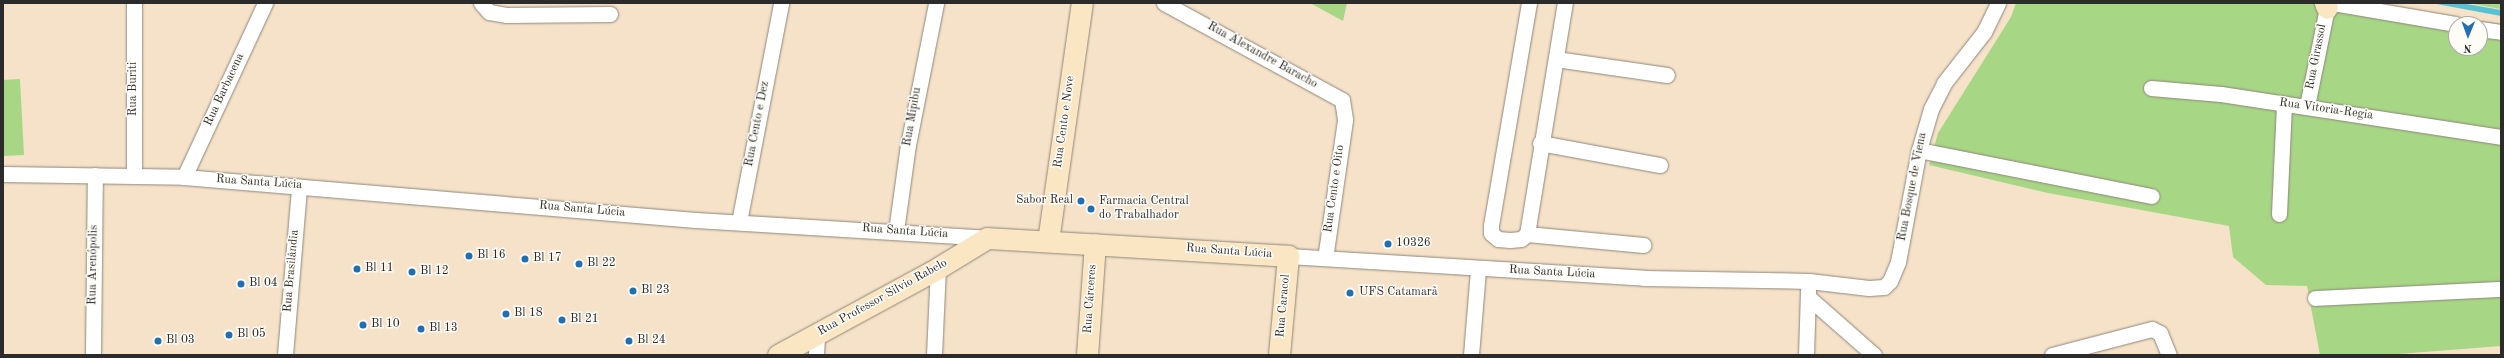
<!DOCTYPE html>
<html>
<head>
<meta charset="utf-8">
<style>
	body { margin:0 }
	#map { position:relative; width:2504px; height:358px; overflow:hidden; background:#f5e2c9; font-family:"Old Standard TT",serif }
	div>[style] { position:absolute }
	.green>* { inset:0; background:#a7d785 }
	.water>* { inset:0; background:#58c2d4 }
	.roads { filter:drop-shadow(0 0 1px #90867a) drop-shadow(0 0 1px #90867a) }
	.street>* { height:15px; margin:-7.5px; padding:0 7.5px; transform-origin:7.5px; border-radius:7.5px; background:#fff }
	.secondary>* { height:21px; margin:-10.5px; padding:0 10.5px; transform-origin:10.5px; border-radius:10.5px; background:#fbe6c4 }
	.dots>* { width:11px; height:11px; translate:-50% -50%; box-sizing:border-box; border:2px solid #fdfcf7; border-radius:50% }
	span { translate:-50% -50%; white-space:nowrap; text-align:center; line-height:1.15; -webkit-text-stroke:3px #fdfcf7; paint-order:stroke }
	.street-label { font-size:12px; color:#2b2b2b }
	.poi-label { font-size:12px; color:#2b2b2b }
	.right { translate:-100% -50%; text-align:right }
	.left { translate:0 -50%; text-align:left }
	.frame { position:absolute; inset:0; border:4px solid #2b2b2b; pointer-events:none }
	.north { position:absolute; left:2448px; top:16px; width:40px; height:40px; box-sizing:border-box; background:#fdfcf7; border:1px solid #a9a8a5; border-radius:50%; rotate:181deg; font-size:11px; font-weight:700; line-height:16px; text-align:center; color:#2b2b2b }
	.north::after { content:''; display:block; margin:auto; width:14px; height:18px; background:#1f6fb2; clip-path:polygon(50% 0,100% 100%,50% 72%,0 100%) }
</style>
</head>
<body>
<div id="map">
	<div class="green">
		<i style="clip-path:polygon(1310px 3px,1347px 3px,1343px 21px)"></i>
		<i style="clip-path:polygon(evenodd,2016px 3px,2359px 3px,2501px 24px,2501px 346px,2385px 355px,2320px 355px,2307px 286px,2266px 285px,2233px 257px,2229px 226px,2048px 193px,1929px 165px,1938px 133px,2011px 17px,2016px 3px,2456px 24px,2480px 24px,2480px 48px,2456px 48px,2456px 24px)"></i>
		<i style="clip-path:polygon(2467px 3px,2501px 3px,2501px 9px)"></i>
		<i style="clip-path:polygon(20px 79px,24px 155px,3px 156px,3px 80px)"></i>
	</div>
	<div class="water">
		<i style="clip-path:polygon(2431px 3px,2461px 3px,2501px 10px,2501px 16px)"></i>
	</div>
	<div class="roads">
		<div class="street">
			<i style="left:134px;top:3px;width:173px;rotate:90deg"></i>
			<i style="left:481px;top:3px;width:12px;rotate:48deg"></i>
			<i style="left:489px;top:12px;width:17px;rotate:10deg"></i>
			<i style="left:506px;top:15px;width:104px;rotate:-0.6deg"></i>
			<i style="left:1164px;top:3px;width:203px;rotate:28.6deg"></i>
			<i style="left:1342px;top:100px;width:20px;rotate:81deg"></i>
			<i style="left:1345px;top:120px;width:139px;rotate:98.2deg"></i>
			<i style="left:1529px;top:3px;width:226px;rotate:99.7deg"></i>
			<i style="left:1491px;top:226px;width:7px;rotate:90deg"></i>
			<i style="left:1491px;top:233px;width:9px;rotate:41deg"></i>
			<i style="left:1498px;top:239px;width:12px;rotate:5deg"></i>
			<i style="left:1510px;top:240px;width:11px;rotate:-5deg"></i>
			<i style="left:1521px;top:239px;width:8px;rotate:-40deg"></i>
			<i style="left:1527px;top:234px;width:234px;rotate:-80.7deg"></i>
			<i style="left:2333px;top:3px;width:125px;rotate:9.7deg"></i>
			<i style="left:2480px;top:29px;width:21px;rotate:8deg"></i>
			<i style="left:1556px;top:59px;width:112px;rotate:8.2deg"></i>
			<i style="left:2151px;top:88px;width:70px;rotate:4.9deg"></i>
			<i style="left:2221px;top:94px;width:283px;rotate:8.7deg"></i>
			<i style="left:2307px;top:106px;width:100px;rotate:-78.5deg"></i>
			<i style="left:1540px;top:143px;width:122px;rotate:10.4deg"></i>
			<i style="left:1919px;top:150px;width:237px;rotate:11.2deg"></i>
			<i style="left:3px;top:174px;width:181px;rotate:0.9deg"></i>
			<i style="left:184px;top:177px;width:513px;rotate:4.81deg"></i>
			<i style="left:695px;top:220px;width:293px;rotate:3.5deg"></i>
			<i style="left:184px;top:177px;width:192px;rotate:-65deg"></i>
			<i style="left:2279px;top:214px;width:110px;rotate:-87.4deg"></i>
			<i style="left:739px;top:222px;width:223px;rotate:-79.1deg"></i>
			<i style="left:896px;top:231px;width:87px;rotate:-82.1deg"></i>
			<i style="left:908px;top:145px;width:145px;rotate:-78.8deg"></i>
			<i style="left:1527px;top:234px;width:117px;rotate:5.4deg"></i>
			<i style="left:1288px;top:256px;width:357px;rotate:3.5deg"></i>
			<i style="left:1644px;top:278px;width:165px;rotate:1deg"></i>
			<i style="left:1809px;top:281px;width:60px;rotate:6.7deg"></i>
			<i style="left:1869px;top:288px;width:15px;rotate:-4deg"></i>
			<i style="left:1884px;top:287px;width:8px;rotate:-45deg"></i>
			<i style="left:1890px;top:281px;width:21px;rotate:-67deg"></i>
			<i style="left:1898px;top:262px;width:114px;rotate:-79.4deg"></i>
			<i style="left:1919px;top:150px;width:43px;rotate:-73.7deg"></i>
			<i style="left:1931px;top:109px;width:29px;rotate:-63deg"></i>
			<i style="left:1944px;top:83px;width:65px;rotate:-51.9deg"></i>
			<i style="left:1984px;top:32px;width:32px;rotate:-64deg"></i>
			<i style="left:1808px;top:297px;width:88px;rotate:41.3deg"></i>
			<i style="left:2315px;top:298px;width:186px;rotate:-2.8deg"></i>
			<i style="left:93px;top:355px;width:180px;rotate:-89.4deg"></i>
			<i style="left:285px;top:355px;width:169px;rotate:-85.2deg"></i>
			<i style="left:816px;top:355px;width:21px;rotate:-87deg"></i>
			<i style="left:934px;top:355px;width:87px;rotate:-87.4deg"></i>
			<i style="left:1471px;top:355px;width:86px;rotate:-85.3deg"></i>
			<i style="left:1806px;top:355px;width:65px;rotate:-88.2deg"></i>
			<i style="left:2052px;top:355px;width:103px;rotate:-14.6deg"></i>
			<i style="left:2152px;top:329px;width:9px;rotate:27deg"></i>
			<i style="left:2160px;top:333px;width:24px;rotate:68deg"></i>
		</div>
		<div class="secondary">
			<i style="left:2325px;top:3px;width:5px;rotate:68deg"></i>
			<i style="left:1048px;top:241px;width:240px;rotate:-81.9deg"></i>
			<i style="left:778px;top:355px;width:182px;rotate:-28.5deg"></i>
			<i style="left:938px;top:268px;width:57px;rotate:-31.5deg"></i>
			<i style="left:987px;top:238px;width:302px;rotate:3.4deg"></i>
			<i style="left:1288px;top:256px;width:99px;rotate:95.2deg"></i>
			<i style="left:1087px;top:355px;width:111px;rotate:-85.9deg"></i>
		</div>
	</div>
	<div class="dots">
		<i style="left:1081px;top:201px;background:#1f6fb2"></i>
		<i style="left:1091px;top:209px;background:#1f6fb2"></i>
		<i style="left:1388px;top:244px;background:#1f6fb2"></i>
		<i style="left:469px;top:256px;background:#1f6fb2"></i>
		<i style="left:525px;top:259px;background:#1f6fb2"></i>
		<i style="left:579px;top:264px;background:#1f6fb2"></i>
		<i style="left:357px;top:269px;background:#1f6fb2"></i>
		<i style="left:412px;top:272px;background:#1f6fb2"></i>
		<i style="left:241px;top:284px;background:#1f6fb2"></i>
		<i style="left:633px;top:291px;background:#1f6fb2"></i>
		<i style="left:1350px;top:293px;background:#1f6fb2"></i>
		<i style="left:506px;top:314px;background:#1f6fb2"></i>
		<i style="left:562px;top:320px;background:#1f6fb2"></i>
		<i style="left:363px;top:325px;background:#1f6fb2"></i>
		<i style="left:421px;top:329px;background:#1f6fb2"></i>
		<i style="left:229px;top:335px;background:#1f6fb2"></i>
		<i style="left:158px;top:341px;background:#1f6fb2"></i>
		<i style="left:629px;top:341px;background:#1f6fb2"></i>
	</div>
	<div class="street-label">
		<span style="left:1262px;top:56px;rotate:29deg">Rua Alexandre Baracho</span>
		<span style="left:2317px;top:57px;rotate:-79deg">Rua Girassol</span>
		<span style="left:134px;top:89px;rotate:-90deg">Rua Buriti</span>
		<span style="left:225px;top:90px;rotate:-65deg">Rua Barbacena</span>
		<span style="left:2326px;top:110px;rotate:8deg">Rua Vitoria-Regia</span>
		<span style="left:913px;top:117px;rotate:-80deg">Rua Mipibu</span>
		<span style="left:1065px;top:122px;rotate:-82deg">Rua Cento e Nove</span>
		<span style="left:758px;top:124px;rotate:-79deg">Rua Cento e Dez</span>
		<span style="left:259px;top:183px;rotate:4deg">Rua Santa Lúcia</span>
		<span style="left:1913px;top:187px;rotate:-79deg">Rua Bosque de Viena</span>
		<span style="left:1335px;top:189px;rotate:-82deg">Rua Cento e Oito</span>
		<span style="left:582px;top:210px;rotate:5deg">Rua Santa Lúcia</span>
		<span style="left:905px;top:232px;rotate:4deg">Rua Santa Lúcia</span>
		<span style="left:1229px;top:252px;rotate:4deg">Rua Santa Lúcia</span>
		<span style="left:94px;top:265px;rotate:-89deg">Rua Arenópolis</span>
		<span style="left:292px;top:271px;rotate:-85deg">Rua Brasilândia</span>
		<span style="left:1552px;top:273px;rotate:3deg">Rua Santa Lúcia</span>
		<span style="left:883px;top:298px;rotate:-29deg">Rua Professor Silvio Rabelo</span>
		<span style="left:1091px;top:299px;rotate:-86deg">Rua Cárceres</span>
		<span style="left:1284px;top:306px;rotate:-85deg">Rua Caracol</span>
	</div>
	<div class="poi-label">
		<span class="right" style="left:1073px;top:201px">Sabor Real</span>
		<span class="left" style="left:1099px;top:209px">Farmacia Central<br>do Trabalhador</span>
		<span class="left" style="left:1396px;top:244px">10326</span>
		<span class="left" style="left:477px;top:256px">Bl 16</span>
		<span class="left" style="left:533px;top:259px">Bl 17</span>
		<span class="left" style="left:587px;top:264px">Bl 22</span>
		<span class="left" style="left:365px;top:269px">Bl 11</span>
		<span class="left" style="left:420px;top:272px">Bl 12</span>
		<span class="left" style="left:249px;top:284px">Bl 04</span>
		<span class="left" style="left:641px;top:291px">Bl 23</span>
		<span class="left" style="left:1359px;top:293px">UFS Catamarã</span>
		<span class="left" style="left:514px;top:314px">Bl 18</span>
		<span class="left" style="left:570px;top:320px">Bl 21</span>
		<span class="left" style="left:371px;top:325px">Bl 10</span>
		<span class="left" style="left:429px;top:329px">Bl 13</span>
		<span class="left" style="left:237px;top:335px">Bl 05</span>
		<span class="left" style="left:166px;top:341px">Bl 03</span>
		<span class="left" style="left:637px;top:341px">Bl 24</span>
	</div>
	<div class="frame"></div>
	<div class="north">N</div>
</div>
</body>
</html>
